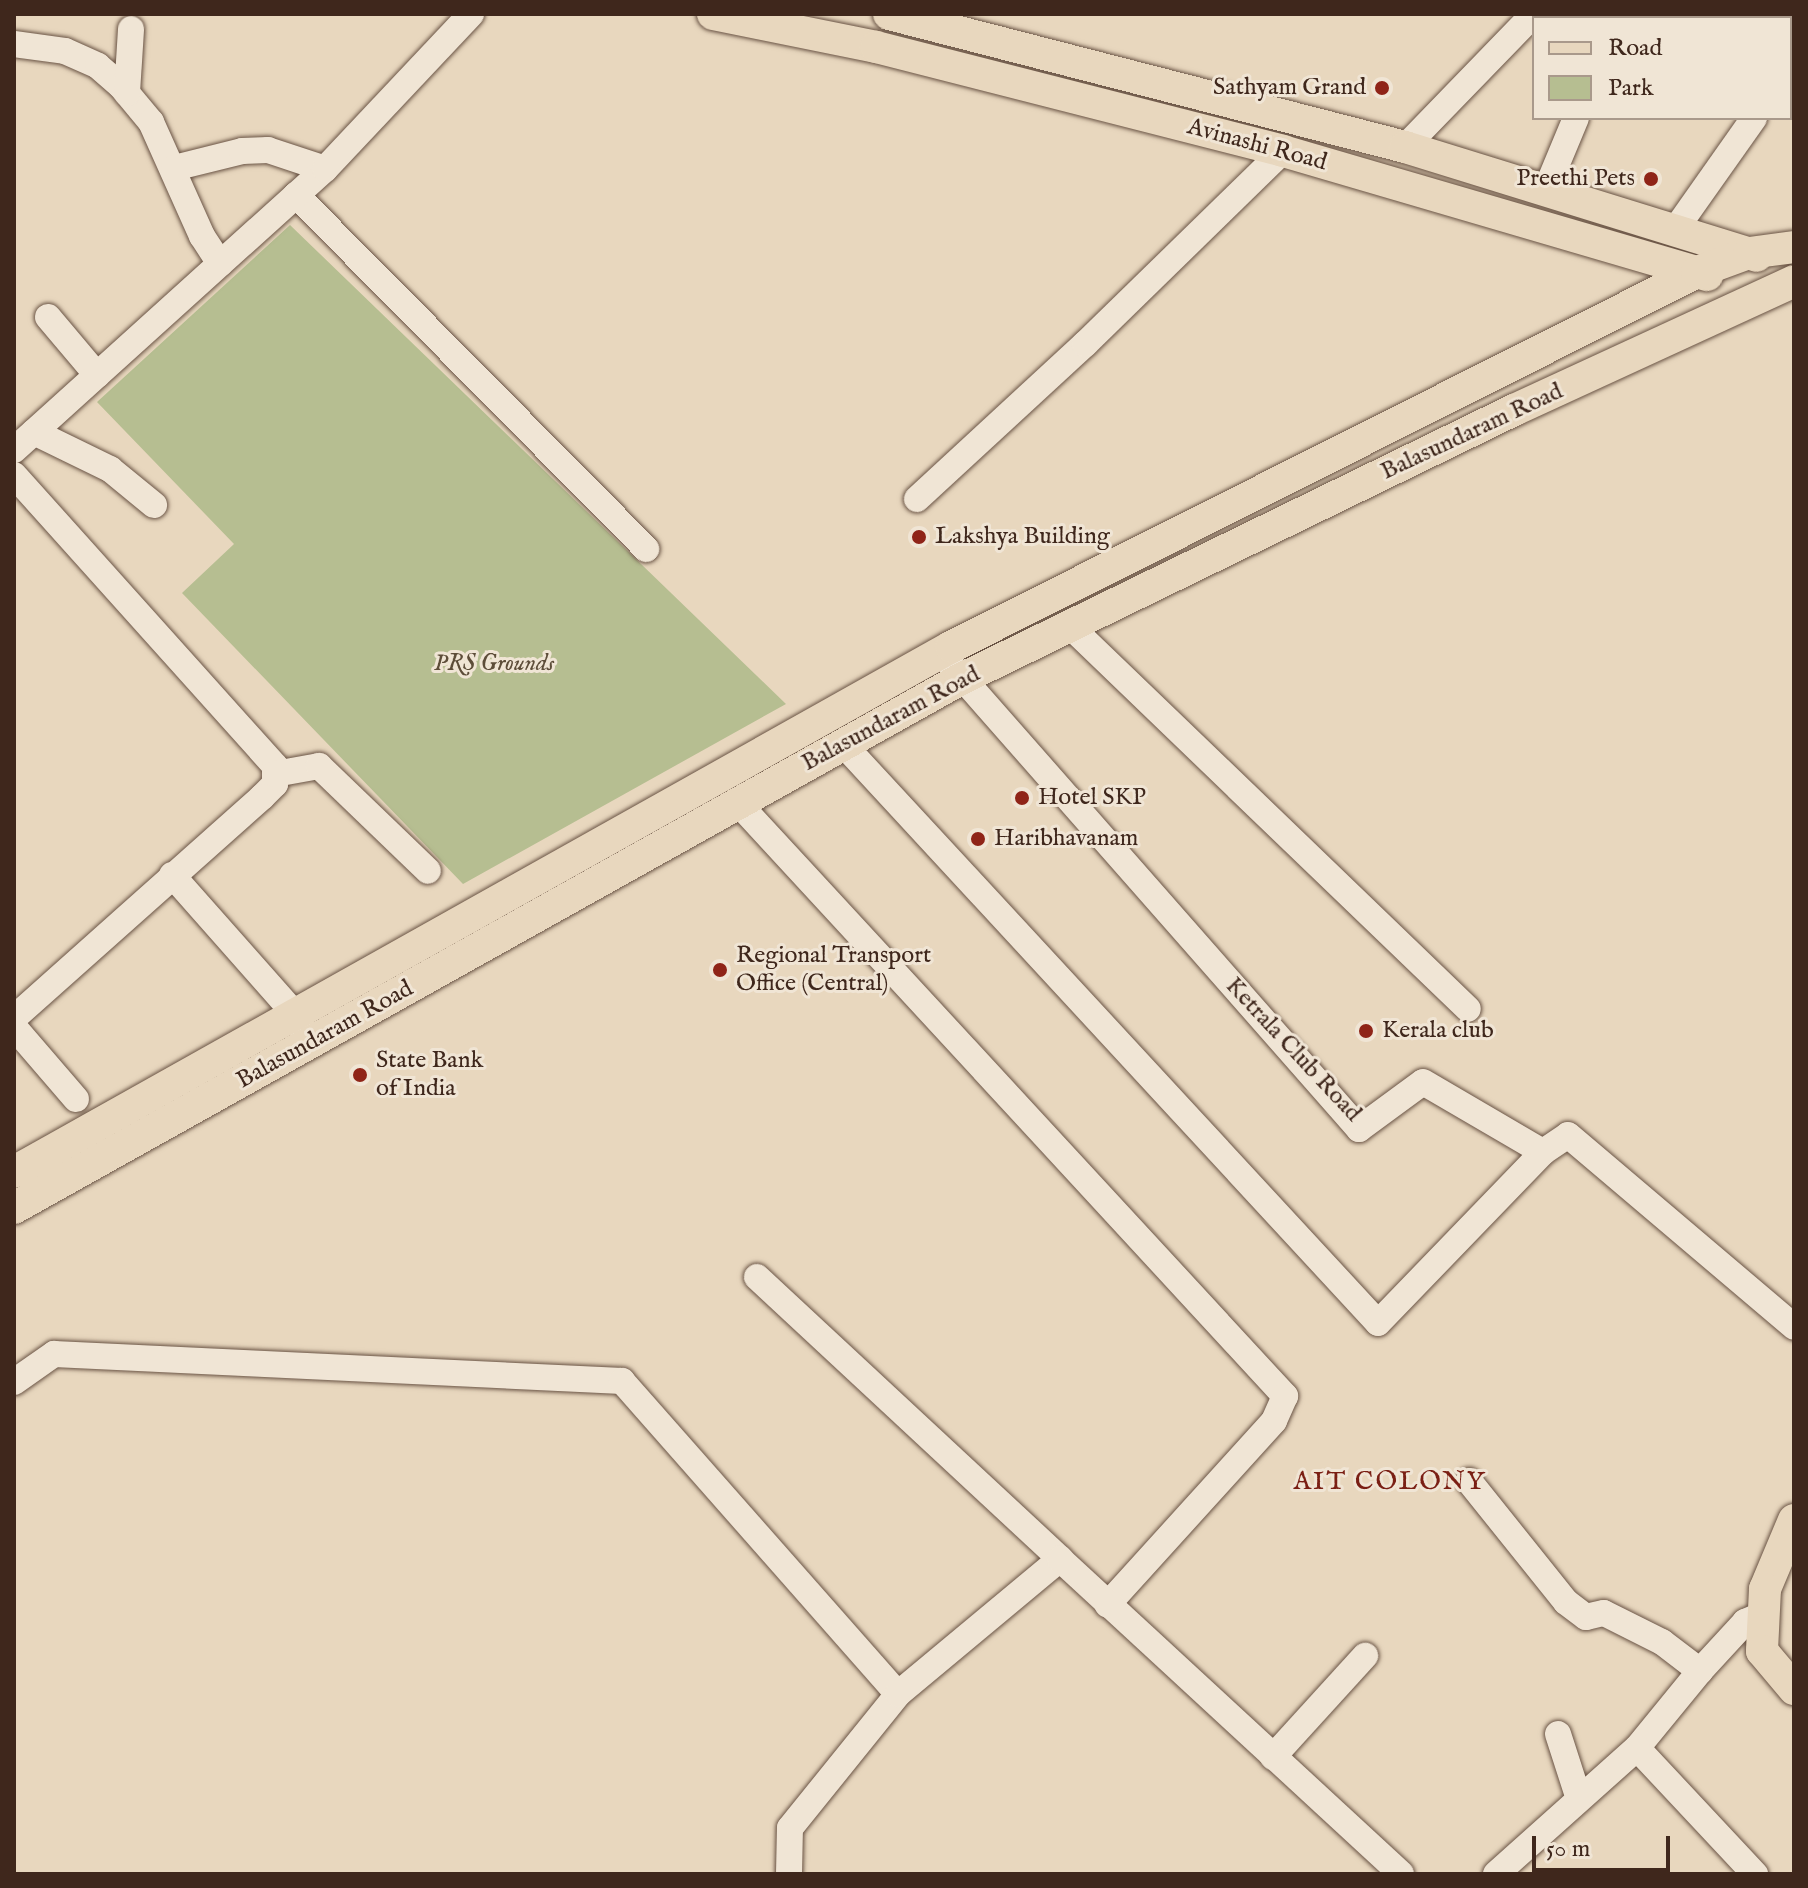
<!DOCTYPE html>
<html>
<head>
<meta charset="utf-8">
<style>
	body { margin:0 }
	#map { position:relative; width:1808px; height:1888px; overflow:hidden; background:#e8d7be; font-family:"IM FELL English",serif }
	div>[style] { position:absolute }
	.green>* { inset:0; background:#b6be91 }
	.roads { filter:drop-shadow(0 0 2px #695344) drop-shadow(0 0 2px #695344) }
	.minor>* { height:26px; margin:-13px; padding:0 13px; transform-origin:13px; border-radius:13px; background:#f0e5d5 }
	.major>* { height:32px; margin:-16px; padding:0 16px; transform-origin:16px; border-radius:16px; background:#e8d7be }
	.dots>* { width:22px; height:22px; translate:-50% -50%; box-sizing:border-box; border:4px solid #f0e5d5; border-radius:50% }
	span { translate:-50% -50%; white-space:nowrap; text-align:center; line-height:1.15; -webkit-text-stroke:6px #f0e5d5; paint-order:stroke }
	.poi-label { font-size:24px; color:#3f271c }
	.right { translate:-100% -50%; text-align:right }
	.left { translate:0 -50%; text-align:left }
	.street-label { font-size:24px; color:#3f271c }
	.park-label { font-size:24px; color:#5d4d39; font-style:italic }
	.neighbourhood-label { font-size:26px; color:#7a1f14; letter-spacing:2px }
	.frame { position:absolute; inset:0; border:16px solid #3f271c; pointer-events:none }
	.legend { position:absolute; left:1532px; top:16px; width:260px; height:104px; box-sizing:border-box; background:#f0e5d5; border:2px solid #a9998b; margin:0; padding:10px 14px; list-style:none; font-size:24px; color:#3f271c }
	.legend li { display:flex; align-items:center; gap:16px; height:40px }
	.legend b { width:40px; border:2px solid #a9998b }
	.scale { position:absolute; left:1532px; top:1836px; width:138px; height:36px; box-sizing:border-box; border:4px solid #3f271c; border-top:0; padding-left:10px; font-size:24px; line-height:28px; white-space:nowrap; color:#3f271c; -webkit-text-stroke:6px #f0e5d5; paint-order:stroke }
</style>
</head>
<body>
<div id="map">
	<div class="green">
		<i style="clip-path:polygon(290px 225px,786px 704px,463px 884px,182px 593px,234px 544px,97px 402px)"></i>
	</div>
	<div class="roads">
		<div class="minor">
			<i style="left:1716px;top:14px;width:5px;rotate:53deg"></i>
			<i style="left:1663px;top:18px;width:6px;rotate:-45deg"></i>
			<i style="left:14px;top:44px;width:51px;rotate:7.8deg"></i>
			<i style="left:65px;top:51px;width:36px;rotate:24deg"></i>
			<i style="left:98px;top:66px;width:30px;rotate:41deg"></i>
			<i style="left:121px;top:86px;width:47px;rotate:50.2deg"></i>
			<i style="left:151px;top:122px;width:125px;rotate:65.9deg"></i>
			<i style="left:202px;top:236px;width:33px;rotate:57deg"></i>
			<i style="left:127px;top:93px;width:64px;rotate:-86.4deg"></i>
			<i style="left:1405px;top:147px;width:185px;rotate:-45.9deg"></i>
			<i style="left:174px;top:168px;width:70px;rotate:-14deg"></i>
			<i style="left:242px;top:151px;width:26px;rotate:-2deg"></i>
			<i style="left:268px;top:150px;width:60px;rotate:18.4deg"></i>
			<i style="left:1546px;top:190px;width:78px;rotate:-67.4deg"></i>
			<i style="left:296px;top:195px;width:498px;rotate:45.3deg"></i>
			<i style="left:1675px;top:230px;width:137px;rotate:-54.8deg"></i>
			<i style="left:48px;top:317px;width:76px;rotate:49.8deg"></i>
			<i style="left:34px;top:432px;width:85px;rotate:26deg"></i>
			<i style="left:110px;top:469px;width:57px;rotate:39.3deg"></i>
			<i style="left:14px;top:450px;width:419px;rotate:-42.1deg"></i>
			<i style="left:325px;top:169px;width:213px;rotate:-46.7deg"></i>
			<i style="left:14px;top:475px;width:391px;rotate:48.1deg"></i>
			<i style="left:275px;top:766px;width:18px;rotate:90deg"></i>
			<i style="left:275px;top:784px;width:18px;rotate:135deg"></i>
			<i style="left:262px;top:797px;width:332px;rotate:138.3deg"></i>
			<i style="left:917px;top:499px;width:229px;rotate:-42.7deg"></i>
			<i style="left:1085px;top:344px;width:277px;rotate:-44.3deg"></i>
			<i style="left:1070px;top:626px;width:552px;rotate:43.9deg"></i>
			<i style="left:951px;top:665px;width:618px;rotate:48.67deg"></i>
			<i style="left:1359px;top:1129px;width:79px;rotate:-36.3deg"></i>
			<i style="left:1423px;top:1082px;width:139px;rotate:30.3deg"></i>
			<i style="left:843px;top:744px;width:788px;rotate:47.26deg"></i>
			<i style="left:1378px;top:1323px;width:238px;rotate:-46deg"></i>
			<i style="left:1543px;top:1152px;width:30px;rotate:-34deg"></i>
			<i style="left:1568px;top:1135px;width:297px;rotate:40.3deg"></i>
			<i style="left:275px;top:774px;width:45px;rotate:-10.3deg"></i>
			<i style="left:319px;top:766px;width:151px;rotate:43.9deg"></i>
			<i style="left:738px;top:803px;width:807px;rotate:47.31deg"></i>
			<i style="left:1285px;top:1396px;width:27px;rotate:114deg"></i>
			<i style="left:1274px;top:1421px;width:248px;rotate:132.2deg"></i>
			<i style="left:172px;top:875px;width:187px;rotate:48.5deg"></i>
			<i style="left:296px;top:1015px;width:17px;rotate:65deg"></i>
			<i style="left:14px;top:1027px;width:95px;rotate:49.3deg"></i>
			<i style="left:757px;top:1277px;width:414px;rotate:42.9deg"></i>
			<i style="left:14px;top:1382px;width:49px;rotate:-35deg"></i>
			<i style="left:54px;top:1354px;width:569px;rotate:2.72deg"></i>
			<i style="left:622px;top:1381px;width:417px;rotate:48.6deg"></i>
			<i style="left:1469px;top:1481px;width:155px;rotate:51.3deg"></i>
			<i style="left:1566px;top:1602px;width:25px;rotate:37deg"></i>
			<i style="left:1586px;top:1617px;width:18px;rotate:-13deg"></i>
			<i style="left:1604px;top:1613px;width:65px;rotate:26.6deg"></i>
			<i style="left:1662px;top:1642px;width:48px;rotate:37.3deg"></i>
			<i style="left:1700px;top:1671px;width:67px;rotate:-47.4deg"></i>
			<i style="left:1745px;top:1622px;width:21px;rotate:-23deg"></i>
			<i style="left:1700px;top:1671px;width:99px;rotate:129.3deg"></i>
			<i style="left:1637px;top:1748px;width:173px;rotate:46.9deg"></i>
			<i style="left:1558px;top:1734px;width:68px;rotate:72.1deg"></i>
			<i style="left:1273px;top:1757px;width:137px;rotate:-47.7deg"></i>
			<i style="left:789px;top:1874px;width:46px;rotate:-88.8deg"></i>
			<i style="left:790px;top:1828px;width:172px;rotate:-51.1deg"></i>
			<i style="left:898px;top:1694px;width:211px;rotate:-39.8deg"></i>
			<i style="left:1060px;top:1559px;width:464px;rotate:42.7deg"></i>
			<i style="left:1496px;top:1874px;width:189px;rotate:-41.8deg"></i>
		</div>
		<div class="major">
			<i style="left:713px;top:14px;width:166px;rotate:11.4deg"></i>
			<i style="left:876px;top:47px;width:420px;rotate:14.3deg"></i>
			<i style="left:1283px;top:151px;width:442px;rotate:16.3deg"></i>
			<i style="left:889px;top:14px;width:533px;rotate:14.45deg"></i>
			<i style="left:1405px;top:147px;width:368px;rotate:17.2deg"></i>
			<i style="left:14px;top:1172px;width:1074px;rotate:-29.26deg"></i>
			<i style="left:951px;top:647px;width:835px;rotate:-26.69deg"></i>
			<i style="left:1697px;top:272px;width:55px;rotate:-20.1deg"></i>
			<i style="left:1749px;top:253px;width:45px;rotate:-7.6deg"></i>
			<i style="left:14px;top:1208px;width:1085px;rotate:-29.19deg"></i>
			<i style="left:961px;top:679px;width:615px;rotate:-25.94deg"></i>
			<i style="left:1514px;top:410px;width:308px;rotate:-24.7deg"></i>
			<i style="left:1794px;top:1520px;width:75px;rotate:112.8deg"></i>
			<i style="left:1765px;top:1589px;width:62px;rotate:92.8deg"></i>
			<i style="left:1762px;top:1651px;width:50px;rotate:49.9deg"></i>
		</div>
	</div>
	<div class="dots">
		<i style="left:1382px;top:88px;background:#8f2418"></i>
		<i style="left:1651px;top:179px;background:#8f2418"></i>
		<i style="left:919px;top:537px;background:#8f2418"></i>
		<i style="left:1022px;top:798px;background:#8f2418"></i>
		<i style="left:978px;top:839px;background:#8f2418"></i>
		<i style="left:720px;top:970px;background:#8f2418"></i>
		<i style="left:1366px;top:1031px;background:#8f2418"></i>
		<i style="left:360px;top:1075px;background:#8f2418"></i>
	</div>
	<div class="poi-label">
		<span class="right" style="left:1366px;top:88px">Sathyam Grand</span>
		<span class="right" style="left:1635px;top:179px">Preethi Pets</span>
		<span class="left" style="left:935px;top:537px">Lakshya Building</span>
		<span class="left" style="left:1038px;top:798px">Hotel SKP</span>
		<span class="left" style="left:994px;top:839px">Haribhavanam</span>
		<span class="left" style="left:736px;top:970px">Regional Transport<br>Office (Central)</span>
		<span class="left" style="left:1382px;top:1031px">Kerala club</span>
		<span class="left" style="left:376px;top:1075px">State Bank<br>of India</span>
	</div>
	<div class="street-label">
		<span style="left:1257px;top:145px;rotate:15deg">Avinashi Road</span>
		<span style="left:1472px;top:432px;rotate:-25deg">Balasundaram Road</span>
		<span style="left:891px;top:719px;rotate:-28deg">Balasundaram Road</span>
		<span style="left:325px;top:1035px;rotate:-29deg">Balasundaram Road</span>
		<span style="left:1293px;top:1050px;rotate:47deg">Ketrala Club Road</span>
	</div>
	<div class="park-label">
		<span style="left:494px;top:664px">PRS Grounds</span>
	</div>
	<div class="neighbourhood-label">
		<span style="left:1390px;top:1482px">AIT COLONY</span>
	</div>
	<div class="frame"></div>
	<ul class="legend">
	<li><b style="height:10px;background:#e8d7be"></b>Road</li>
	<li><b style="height:22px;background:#b6be91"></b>Park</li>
	</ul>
	<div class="scale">50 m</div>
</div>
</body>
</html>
